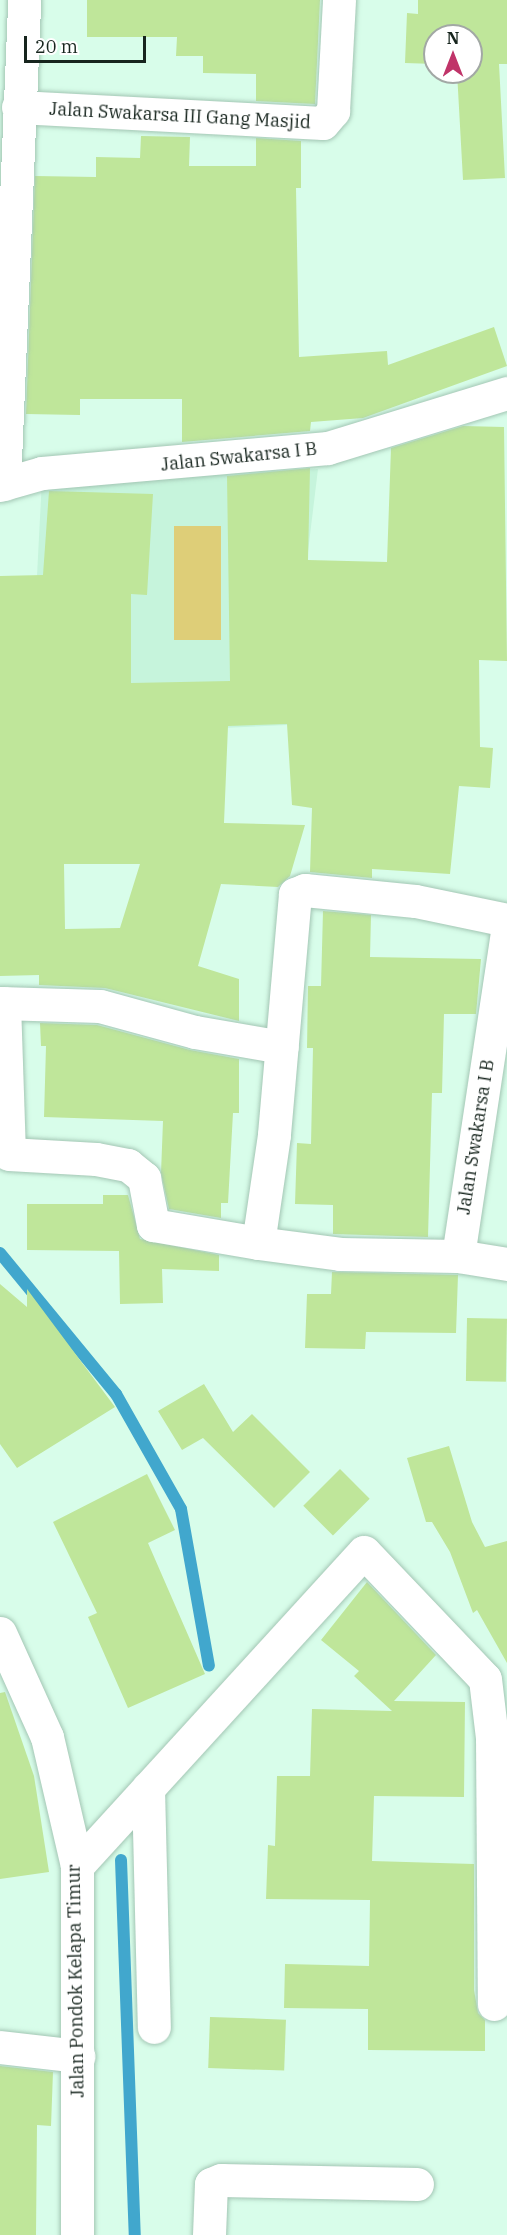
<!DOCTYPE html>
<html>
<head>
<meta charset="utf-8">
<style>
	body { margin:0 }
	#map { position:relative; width:507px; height:2235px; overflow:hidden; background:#d8fdea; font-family:"IBM Plex Serif",serif }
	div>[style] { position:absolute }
	.built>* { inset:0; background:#c6f4dc }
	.green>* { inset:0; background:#dece78; transform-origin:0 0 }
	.stream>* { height:12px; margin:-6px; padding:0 6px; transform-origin:6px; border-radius:6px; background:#41a7cd }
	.building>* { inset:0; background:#bfe69a; transform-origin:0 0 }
	.roads { filter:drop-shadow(0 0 2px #a3c6b4) drop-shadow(0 0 2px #a3c6b4) }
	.minor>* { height:33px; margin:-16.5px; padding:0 16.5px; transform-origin:16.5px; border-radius:16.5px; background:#fff }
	span { translate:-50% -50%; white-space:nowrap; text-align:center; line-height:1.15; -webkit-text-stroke:4.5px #fff; paint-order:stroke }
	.street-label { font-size:18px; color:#17251e }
	.north { position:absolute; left:423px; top:24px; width:60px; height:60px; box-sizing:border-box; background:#fff; border:2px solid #a2a8a5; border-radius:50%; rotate:0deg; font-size:16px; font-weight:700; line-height:24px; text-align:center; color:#17251e }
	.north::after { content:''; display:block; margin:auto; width:21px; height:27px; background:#c03469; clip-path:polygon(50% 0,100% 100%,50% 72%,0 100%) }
	.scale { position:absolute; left:24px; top:36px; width:122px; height:27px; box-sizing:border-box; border:3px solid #17251e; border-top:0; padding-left:8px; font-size:18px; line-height:21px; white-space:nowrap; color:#17251e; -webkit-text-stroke:4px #fff; paint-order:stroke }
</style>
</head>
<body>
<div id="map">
	<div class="built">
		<i style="clip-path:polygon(318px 469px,287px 725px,64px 735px,36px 595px,42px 479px)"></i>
	</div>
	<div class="green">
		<i style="left:174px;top:526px;width:47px;height:114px"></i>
	</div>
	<div class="stream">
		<i style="left:0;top:1253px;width:183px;rotate:50.6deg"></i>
		<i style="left:116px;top:1394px;width:132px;rotate:60.5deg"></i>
		<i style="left:181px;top:1509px;width:159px;rotate:79.9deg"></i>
		<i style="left:121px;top:1860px;width:375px;rotate:87.9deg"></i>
	</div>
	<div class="building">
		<i style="clip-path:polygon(87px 0,320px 0,315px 104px,256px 101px,256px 74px,203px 73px,203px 56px,176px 56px,177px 37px,87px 37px)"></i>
		<i style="clip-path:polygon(418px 0,507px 0,507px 64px,499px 64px,505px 178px,463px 180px,457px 72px,471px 72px,471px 36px,435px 36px,435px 64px,405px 63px,407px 13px,418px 14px)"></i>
		<i style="clip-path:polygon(141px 136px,190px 137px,189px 166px,256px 166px,256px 138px,301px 141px,301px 188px,296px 188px,299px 357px,387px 351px,388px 365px,494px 327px,507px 366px,363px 418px,311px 422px,310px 431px,182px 442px,182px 399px,80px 399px,80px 415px,26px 414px,35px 176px,96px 177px,96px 157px,140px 158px)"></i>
		<i style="clip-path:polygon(evenodd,463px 426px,504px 427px,507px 661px,479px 660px,480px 747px,493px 748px,490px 788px,459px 786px,450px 874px,372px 869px,372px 878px,310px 872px,312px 808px,292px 805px,287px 724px,228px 726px,224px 823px,305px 825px,290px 876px,278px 887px,221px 884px,198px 966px,239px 979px,239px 1021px,105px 988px,39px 985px,39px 975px,0 976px,0 576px,43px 575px,49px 491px,153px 494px,147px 595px,131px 594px,131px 683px,230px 681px,227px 476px,310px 468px,308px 560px,387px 562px,391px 448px,463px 426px,64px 864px,140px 864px,120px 928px,65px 929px,64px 864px)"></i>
		<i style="clip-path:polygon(323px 911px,371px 915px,370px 957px,481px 959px,476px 1014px,444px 1014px,442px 1093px,432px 1093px,428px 1237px,333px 1234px,333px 1205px,295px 1204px,297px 1143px,311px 1144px,313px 1048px,307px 1048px,308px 986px,321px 986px)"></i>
		<i style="clip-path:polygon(40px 1023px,97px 1025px,190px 1050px,239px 1059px,239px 1113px,233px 1113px,228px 1203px,221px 1203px,221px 1218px,169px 1209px,161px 1173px,163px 1121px,44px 1117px,46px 1046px,41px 1046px)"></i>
		<i style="clip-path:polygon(103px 1195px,128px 1195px,140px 1239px,219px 1255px,219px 1271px,162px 1269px,163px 1303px,120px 1304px,119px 1251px,27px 1250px,27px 1204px,103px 1204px)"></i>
		<i style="clip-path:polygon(332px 1272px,458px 1275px,456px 1333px,366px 1332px,365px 1349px,305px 1348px,307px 1294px,331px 1294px)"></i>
		<i style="clip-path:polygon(0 1284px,27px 1307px,27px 1289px,115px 1407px,17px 1468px,0 1444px)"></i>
		<i style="left:467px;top:1318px;width:40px;height:63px;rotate:1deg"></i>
		<i style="clip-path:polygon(204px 1384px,233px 1432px,252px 1414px,310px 1472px,274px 1508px,203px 1438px,182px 1450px,158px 1411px)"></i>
		<i style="clip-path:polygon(449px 1446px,472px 1522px,485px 1547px,507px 1541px,507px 1663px,477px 1610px,473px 1613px,450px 1552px,432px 1522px,426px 1522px,407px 1458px)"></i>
		<i style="left:340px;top:1469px;width:42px;height:52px;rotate:45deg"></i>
		<i style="clip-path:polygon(147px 1474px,175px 1530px,148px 1543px,205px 1674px,128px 1708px,88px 1617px,97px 1613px,53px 1522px)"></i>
		<i style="clip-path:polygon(367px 1582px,436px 1655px,394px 1701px,465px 1702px,464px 1797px,374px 1796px,372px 1861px,474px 1864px,474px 1990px,478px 2013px,485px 2020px,485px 2051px,368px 2050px,368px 2009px,284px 2008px,285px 1964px,369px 1966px,370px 1900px,266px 1899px,268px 1845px,275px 1846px,277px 1776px,310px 1776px,312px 1709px,392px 1711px,354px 1676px,359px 1671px,321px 1640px)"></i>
		<i style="clip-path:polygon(5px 1692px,34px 1776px,49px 1872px,0 1879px,0 1693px)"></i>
		<i style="left:210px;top:2017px;width:76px;height:51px;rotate:2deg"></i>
		<i style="clip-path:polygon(0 2066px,53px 2072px,51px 2126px,37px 2125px,36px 2235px,0 2235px)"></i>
	</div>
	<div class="roads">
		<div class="minor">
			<i style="left:18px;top:107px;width:305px;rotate:3deg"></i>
			<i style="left:323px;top:123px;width:16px;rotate:-50deg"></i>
			<i style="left:333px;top:111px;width:111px;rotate:-86.9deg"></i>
			<i style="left:4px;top:484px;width:484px;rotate:-87.6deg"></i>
			<i style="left:0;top:485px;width:44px;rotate:-15.9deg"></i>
			<i style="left:42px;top:473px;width:287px;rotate:-5deg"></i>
			<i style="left:328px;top:448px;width:187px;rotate:-17.1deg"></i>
			<i style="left:507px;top:920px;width:94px;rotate:-168.3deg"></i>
			<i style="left:415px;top:901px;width:111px;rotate:-174.3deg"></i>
			<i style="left:305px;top:890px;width:11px;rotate:158deg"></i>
			<i style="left:295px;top:894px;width:242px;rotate:95deg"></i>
			<i style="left:274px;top:1135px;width:109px;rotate:98.4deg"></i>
			<i style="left:258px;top:1243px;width:83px;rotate:7.6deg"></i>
			<i style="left:340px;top:1254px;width:118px;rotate:1deg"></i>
			<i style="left:458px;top:1256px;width:50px;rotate:9.3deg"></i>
			<i style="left:0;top:1003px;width:100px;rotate:1.7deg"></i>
			<i style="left:100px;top:1006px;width:98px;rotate:15.3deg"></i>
			<i style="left:195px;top:1032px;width:88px;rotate:9.8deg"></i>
			<i style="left:4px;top:1003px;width:151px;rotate:88.1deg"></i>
			<i style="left:9px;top:1154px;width:87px;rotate:3.3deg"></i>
			<i style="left:96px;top:1159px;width:33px;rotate:11deg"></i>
			<i style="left:128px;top:1165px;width:21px;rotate:39deg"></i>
			<i style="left:144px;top:1178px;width:48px;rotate:79.2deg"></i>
			<i style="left:153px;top:1225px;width:107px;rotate:9.7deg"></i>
			<i style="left:458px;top:1256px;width:328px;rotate:-81.4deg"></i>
			<i style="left:0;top:1633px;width:114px;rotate:65.7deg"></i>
			<i style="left:47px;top:1737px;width:132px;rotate:76.9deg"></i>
			<i style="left:77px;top:1866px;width:369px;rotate:90deg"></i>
			<i style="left:148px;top:1788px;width:239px;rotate:88.6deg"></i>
			<i style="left:77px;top:1866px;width:425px;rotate:-47.6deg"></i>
			<i style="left:364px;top:1552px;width:175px;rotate:46.4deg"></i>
			<i style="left:485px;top:1679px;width:59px;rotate:83.2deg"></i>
			<i style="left:492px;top:1738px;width:266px;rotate:89.6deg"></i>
			<i style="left:0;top:2047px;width:79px;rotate:6.6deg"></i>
			<i style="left:209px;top:2235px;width:51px;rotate:-87.8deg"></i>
			<i style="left:211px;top:2184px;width:11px;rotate:-22deg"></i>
			<i style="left:221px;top:2180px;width:196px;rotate:1.2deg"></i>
		</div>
	</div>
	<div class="street-label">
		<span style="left:180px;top:116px;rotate:3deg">Jalan Swakarsa III Gang Masjid</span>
		<span style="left:239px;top:457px;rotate:-6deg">Jalan Swakarsa I B</span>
		<span style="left:476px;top:1137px;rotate:-81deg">Jalan Swakarsa I B</span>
		<span style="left:76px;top:1981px;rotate:-91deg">Jalan Pondok Kelapa Timur</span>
	</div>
	<div class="north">N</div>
	<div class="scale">20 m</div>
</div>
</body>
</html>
